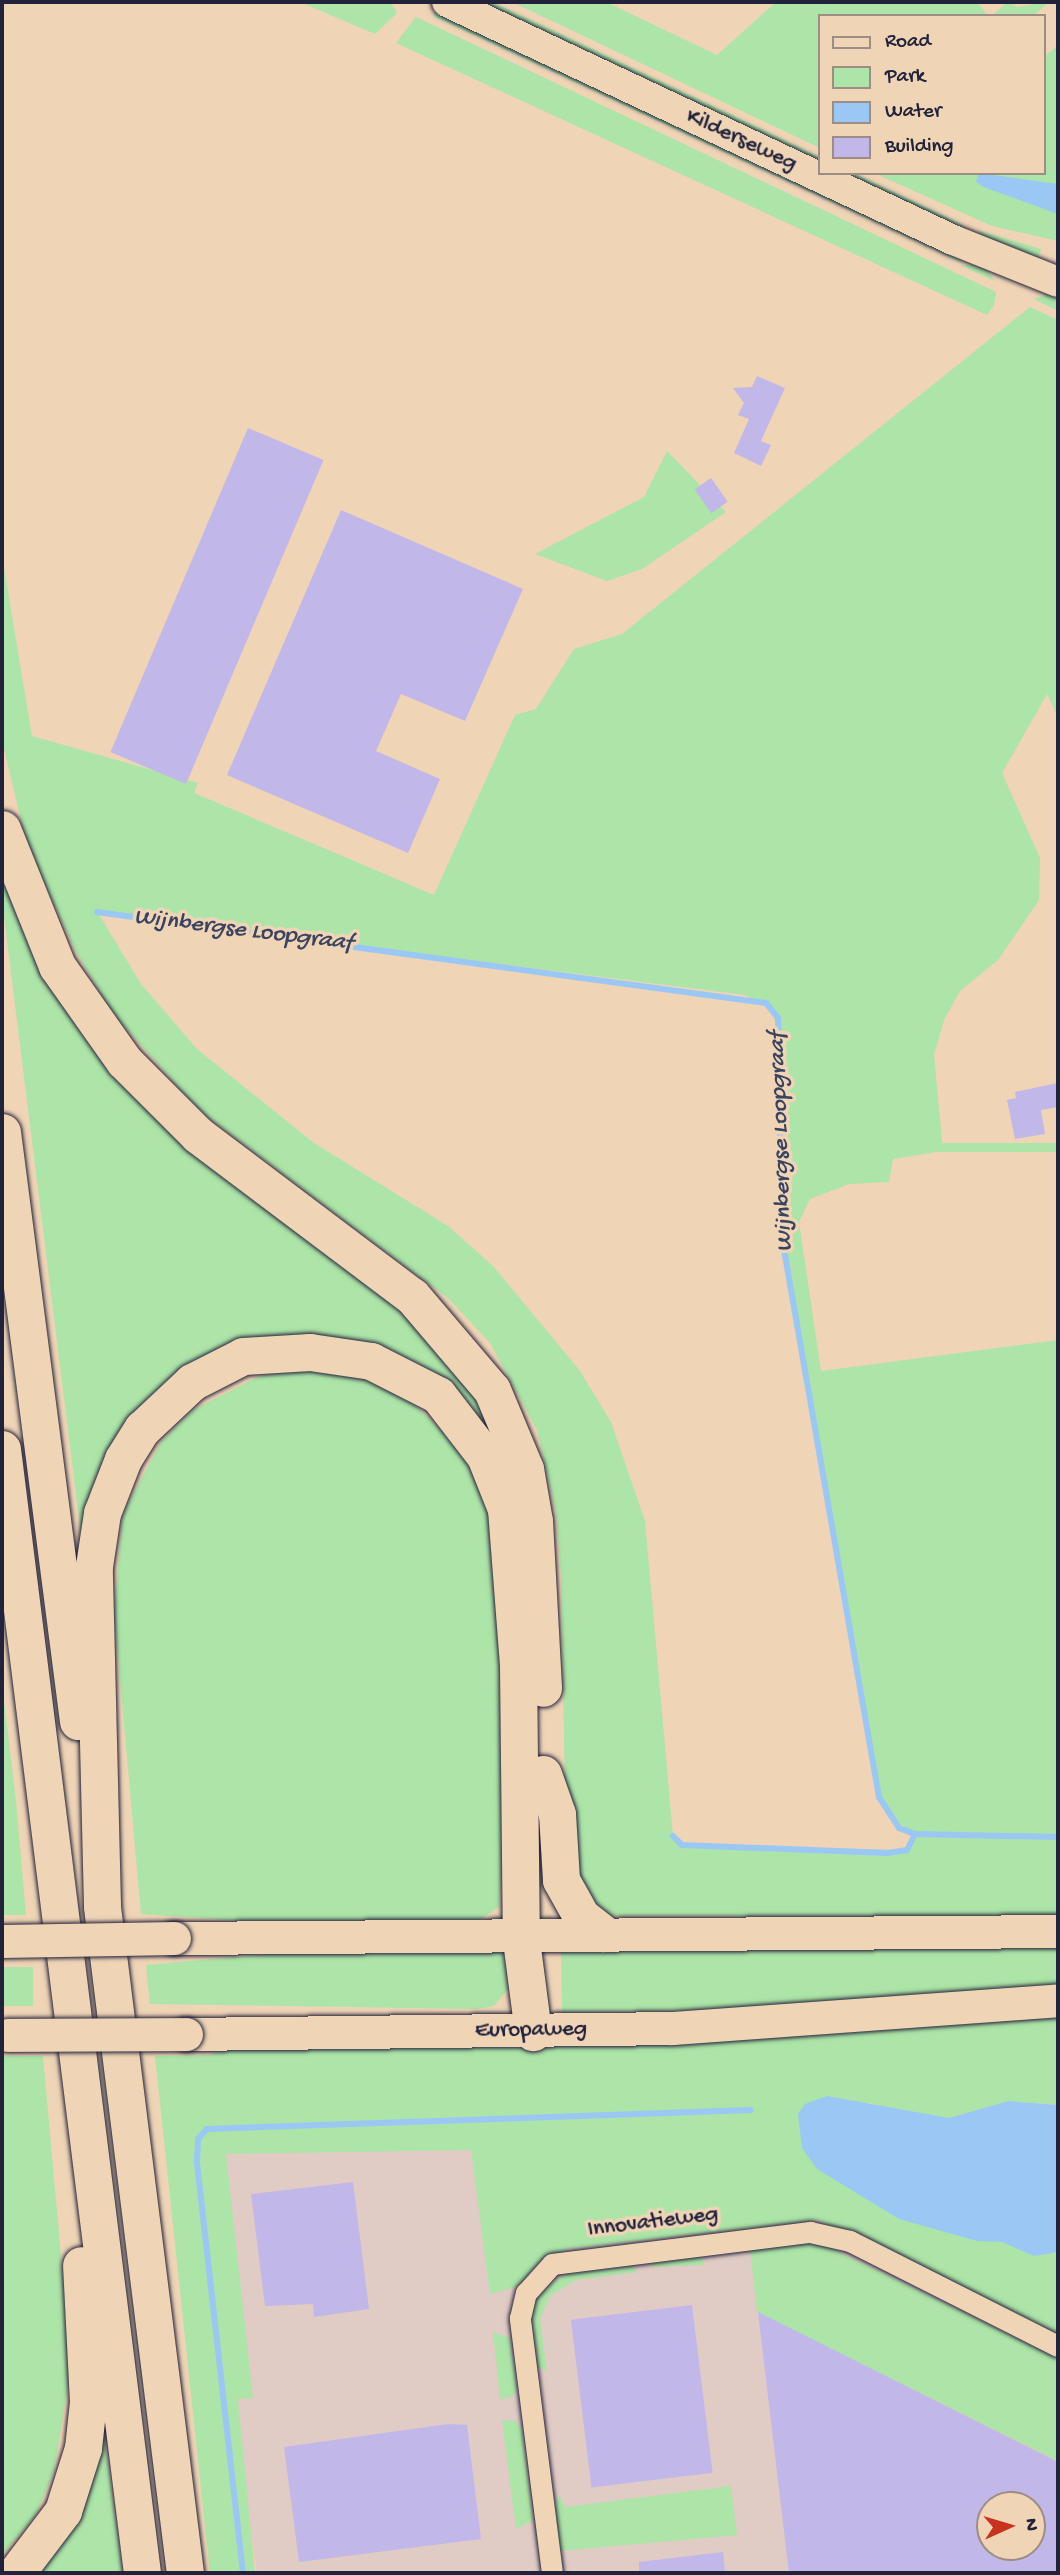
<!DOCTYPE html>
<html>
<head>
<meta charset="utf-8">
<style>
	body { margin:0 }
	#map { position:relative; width:1060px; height:2575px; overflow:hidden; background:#efd4b6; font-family:"Gochi Hand",sans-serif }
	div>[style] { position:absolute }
	.built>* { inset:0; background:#e1cbc5 }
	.green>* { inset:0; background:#ade4a7; transform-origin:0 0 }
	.water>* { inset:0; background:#9bc7f5 }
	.stream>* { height:6px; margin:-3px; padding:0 3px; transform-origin:3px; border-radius:3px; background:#9bc7f5 }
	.building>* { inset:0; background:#c1b7e9; transform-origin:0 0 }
	.roads { filter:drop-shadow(0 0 2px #22223b) drop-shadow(0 0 2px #22223b) }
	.street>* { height:21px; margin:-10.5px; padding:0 10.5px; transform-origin:10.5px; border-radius:10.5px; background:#efd4b6 }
	.secondary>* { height:30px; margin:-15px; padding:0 15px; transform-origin:15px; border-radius:15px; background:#efd4b6 }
	.primary>* { height:33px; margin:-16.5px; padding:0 16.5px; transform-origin:16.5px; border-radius:16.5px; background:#efd4b6 }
	.highway>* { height:37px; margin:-18.5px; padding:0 18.5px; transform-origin:18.5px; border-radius:18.5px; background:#efd4b6 }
	.bridges { filter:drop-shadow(0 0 2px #22223b) drop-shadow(0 0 2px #22223b) }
	.primary-bridge>* { height:33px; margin:-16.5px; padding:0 16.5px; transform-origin:16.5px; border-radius:16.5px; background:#efd4b6 }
	span { translate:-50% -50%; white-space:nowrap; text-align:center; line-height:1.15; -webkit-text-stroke:7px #efd4b6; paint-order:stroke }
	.street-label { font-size:23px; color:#22223b }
	.water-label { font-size:24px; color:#3a4360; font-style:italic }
	.frame { position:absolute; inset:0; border:4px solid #22223b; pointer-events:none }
	.legend { position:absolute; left:818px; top:14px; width:228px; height:161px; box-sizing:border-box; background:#efd4b6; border:2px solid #9d8d85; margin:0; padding:9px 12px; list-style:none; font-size:21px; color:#22223b }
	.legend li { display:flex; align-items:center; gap:14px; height:35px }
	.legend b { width:35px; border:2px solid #9d8d85 }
	.north { position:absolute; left:976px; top:2491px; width:70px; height:70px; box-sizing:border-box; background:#efd4b6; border:2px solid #9d8d85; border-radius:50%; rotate:86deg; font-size:19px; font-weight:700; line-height:28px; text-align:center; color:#22223b }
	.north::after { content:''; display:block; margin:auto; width:24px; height:32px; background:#c8321e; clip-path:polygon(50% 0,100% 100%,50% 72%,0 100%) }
</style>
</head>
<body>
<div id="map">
	<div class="built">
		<i style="clip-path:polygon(evenodd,737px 2104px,1058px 2309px,1058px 2573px,257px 2573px,192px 2131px,737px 2104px,990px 2505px,1032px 2505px,1032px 2547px,990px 2547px,990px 2505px)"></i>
	</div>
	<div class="green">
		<i style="clip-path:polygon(300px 2px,390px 2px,397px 13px,375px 34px)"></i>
		<i style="clip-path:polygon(476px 2px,493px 2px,739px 118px,820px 157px,820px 165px)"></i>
		<i style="clip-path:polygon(512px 2px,606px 2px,717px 55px,776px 2px,977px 2px,988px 16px,820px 16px,820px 148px)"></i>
		<i style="clip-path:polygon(1008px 2px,1017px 7px,1049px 2px,1033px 16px,991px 16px)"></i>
		<i style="left:437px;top:8px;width:581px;height:9px;rotate:25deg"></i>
		<i style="clip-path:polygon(416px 17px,996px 292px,994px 305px,987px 315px,396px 43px)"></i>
		<i style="clip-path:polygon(1058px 45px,1058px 241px,992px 226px,874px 173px,1044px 173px,1044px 57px)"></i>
		<i style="clip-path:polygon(837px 173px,854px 173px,960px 223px,972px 236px)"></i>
		<i style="clip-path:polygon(978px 230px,1041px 249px,1039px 257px,989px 244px)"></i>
		<i style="clip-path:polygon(960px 265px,983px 265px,995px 281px)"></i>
		<i style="clip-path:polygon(1058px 293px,1058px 311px,1034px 299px,1050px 293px)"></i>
		<i style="clip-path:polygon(evenodd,1030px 307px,1058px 320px,1058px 717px,1047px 694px,1002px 773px,1040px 858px,1039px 900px,998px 960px,960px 991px,944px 1020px,934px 1055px,943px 1151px,893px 1159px,889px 1182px,849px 1184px,810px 1199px,799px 1222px,821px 1371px,1058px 1340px,1058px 1917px,606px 1916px,595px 1910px,566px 1847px,561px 1575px,556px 1512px,537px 1430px,490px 1343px,449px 1299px,201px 1112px,113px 1014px,76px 952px,27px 845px,2px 740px,2px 556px,32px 736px,198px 783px,194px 793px,434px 895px,515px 715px,536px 709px,574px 649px,622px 634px,1030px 307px,98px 913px,745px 995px,773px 1010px,779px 1036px,782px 1238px,871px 1765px,888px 1816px,915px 1834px,907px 1850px,682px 1845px,673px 1836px,645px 1521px,611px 1422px,580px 1371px,493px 1266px,448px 1226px,314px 1143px,197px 1049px,141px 984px,98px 913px)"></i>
		<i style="clip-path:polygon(667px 451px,726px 512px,642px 569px,607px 581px,535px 554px,644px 497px)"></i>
		<i style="clip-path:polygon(2px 850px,41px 949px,251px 1185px,459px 1358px,514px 1468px,483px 1421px,448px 1389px,393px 1358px,189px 1375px,85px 1567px,2px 900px)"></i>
		<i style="left:1058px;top:1143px;width:9px;height:155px;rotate:90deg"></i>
		<i style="clip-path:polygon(299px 1370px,363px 1378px,406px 1397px,468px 1454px,489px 1499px,497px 1549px,503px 1860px,499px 1907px,473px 1924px,321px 1926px,141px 1914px,114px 1612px,123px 1513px,161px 1442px,193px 1410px,260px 1376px)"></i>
		<i style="clip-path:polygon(2px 1684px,16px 1801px,26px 1915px,2px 1915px)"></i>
		<i style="clip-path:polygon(1058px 1940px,1058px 1990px,812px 2009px,562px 2012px,561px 1946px)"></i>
		<i style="clip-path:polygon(350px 1947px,494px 1948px,506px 1956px,510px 1986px,494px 2006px,477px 2009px,150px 2004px,146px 1965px)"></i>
		<i style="left:2px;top:1967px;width:31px;height:39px"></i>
		<i style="clip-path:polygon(1058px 2013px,1058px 2105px,1008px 2101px,949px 2118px,909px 2115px,867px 2102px,1058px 2245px,1058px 2334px,817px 2220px,567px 2249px,536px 2266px,519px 2286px,490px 2294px,471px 2150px,226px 2154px,253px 2398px,238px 2399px,255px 2573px,210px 2573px,155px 2056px,209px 2055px,233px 2047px)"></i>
		<i style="clip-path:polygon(2px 2056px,43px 2056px,71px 2367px,54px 2471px,36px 2515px,2px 2555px)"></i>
		<i style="clip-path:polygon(816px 2241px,1058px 2358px,1058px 2461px,757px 2312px,750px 2249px)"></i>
		<i style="clip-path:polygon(701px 2255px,704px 2265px,651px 2267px,654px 2261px)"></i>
		<i style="clip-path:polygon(631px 2264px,637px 2272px,576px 2280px,550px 2296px,540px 2319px,547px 2371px,537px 2367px,531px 2317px,538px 2294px,567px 2272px)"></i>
		<i style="clip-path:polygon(493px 2332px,510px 2338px,517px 2389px,512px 2397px,500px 2399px)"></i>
		<i style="clip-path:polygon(101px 2412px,123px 2573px,29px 2573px)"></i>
		<i style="clip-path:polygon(515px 2420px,522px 2429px,533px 2520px,516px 2529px,502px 2421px)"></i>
		<i style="clip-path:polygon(731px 2486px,737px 2535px,559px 2551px,554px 2505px,559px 2495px,565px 2507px)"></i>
	</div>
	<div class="water">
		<i style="clip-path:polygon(979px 173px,1058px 184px,1058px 214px,986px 188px,976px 182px)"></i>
		<i style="clip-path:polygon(827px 2096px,949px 2118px,1008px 2101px,1058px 2105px,1058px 2252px,1034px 2256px,1002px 2242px,977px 2241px,899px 2219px,817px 2169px,802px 2148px,798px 2114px,805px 2104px)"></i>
	</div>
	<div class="stream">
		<i style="left:97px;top:912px;width:675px;rotate:7.75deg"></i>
		<i style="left:766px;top:1003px;width:19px;rotate:51deg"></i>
		<i style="left:778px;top:1018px;width:220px;rotate:89deg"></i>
		<i style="left:782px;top:1238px;width:567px;rotate:80.16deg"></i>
		<i style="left:879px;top:1797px;width:37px;rotate:57deg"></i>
		<i style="left:899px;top:1828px;width:17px;rotate:21deg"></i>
		<i style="left:915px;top:1834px;width:143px;rotate:1.2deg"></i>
		<i style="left:673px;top:1836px;width:13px;rotate:45deg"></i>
		<i style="left:682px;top:1845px;width:206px;rotate:2.2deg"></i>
		<i style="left:888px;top:1853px;width:19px;rotate:-9deg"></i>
		<i style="left:907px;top:1850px;width:18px;rotate:-63deg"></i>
		<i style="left:243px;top:2573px;width:415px;rotate:-96.4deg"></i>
		<i style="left:197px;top:2161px;width:22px;rotate:-87deg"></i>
		<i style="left:198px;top:2139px;width:13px;rotate:-48deg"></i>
		<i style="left:207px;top:2129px;width:544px;rotate:-2deg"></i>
	</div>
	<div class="building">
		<i style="clip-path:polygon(757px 376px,785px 388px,761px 441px,771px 445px,761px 466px,734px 453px,749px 419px,738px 415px,744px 403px,733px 388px,752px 387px)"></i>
		<i style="left:248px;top:428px;width:82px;height:352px;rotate:23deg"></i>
		<i style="left:711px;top:478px;width:29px;height:20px;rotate:55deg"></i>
		<i style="clip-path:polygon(341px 510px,523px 589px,465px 721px,401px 694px,376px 751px,440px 779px,408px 853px,227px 775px)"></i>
		<i style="clip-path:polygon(1058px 1083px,1058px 1107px,1041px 1110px,1045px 1134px,1015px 1139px,1007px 1100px,1016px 1098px,1015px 1092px)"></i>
		<i style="clip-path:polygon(353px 2182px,369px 2309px,314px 2317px,313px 2304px,265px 2306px,251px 2194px)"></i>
		<i style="left:692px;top:2305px;width:169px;height:122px;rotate:83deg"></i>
		<i style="clip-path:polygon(evenodd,758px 2312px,1058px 2462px,1058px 2573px,789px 2573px,758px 2312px,990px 2505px,1032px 2505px,1032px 2547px,990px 2547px,990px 2505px)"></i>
		<i style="clip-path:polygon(448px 2424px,467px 2425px,481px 2539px,299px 2562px,284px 2447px)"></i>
		<i style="clip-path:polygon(723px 2552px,725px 2573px,639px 2573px,639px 2562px)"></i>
	</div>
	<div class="roads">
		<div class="street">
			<i style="left:552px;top:2573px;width:257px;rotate:-97.2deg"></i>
			<i style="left:520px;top:2318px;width:26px;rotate:-77deg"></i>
			<i style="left:526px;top:2293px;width:39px;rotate:-48deg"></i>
			<i style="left:552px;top:2264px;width:260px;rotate:-7.1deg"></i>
			<i style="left:810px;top:2232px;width:41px;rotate:12.7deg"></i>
			<i style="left:850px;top:2241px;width:233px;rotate:26.8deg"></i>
		</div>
		<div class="secondary">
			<i style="left:447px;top:2px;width:559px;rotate:25.19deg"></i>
			<i style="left:953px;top:240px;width:113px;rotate:21.8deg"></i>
		</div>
		<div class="primary">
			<i style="left:174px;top:1938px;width:884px;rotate:-0.45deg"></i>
			<i style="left:186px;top:2034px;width:486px;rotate:-0.7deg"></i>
			<i style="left:672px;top:2028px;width:387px;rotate:-4.1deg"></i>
		</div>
		<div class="highway">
			<i style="left:2px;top:829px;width:148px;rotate:68.1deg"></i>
			<i style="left:57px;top:966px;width:116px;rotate:54.8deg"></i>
			<i style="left:124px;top:1061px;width:105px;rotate:45deg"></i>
			<i style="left:198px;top:1135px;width:268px;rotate:37deg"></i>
			<i style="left:412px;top:1296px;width:123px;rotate:49.6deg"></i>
			<i style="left:492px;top:1390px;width:86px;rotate:67.3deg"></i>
			<i style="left:525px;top:1469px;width:53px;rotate:80.2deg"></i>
			<i style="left:534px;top:1521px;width:167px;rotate:86.9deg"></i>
			<i style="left:2px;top:1132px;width:594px;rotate:82.65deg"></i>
			<i style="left:2px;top:1449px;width:1133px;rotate:82.9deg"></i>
			<i style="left:543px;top:1774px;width:42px;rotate:70.7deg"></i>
			<i style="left:557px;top:1814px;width:66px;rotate:86.5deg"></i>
			<i style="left:561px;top:1880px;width:41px;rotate:60.9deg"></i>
			<i style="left:581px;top:1916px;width:28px;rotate:38deg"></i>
			<i style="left:102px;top:1905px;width:339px;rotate:-91.4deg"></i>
			<i style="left:94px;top:1566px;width:54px;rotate:-81.4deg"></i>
			<i style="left:102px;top:1513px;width:58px;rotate:-68.7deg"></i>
			<i style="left:123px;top:1459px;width:36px;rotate:-58deg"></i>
			<i style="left:142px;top:1429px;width:69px;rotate:-43.2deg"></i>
			<i style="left:192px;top:1382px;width:57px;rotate:-27deg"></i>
			<i style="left:243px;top:1356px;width:67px;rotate:-3.4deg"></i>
			<i style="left:310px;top:1352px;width:62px;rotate:8.4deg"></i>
			<i style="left:371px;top:1361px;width:75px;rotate:26.9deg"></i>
			<i style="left:438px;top:1395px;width:77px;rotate:52.4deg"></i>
			<i style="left:485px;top:1456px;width:57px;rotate:68.4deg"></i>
			<i style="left:506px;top:1509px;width:156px;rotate:85.6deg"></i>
			<i style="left:518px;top:1665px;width:275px;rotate:89.4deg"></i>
			<i style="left:521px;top:1940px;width:93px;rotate:82.6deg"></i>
			<i style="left:102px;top:1907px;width:671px;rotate:82.9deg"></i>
			<i style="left:16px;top:2573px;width:78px;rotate:-52.8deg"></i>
			<i style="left:63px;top:2511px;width:66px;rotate:-72.4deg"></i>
			<i style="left:83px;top:2448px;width:46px;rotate:-83.8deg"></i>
			<i style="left:88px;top:2402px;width:137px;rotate:-92.9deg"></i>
		</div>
	</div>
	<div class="bridges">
		<div class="primary-bridge">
			<i style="left:2px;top:1941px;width:172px;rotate:-1deg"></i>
			<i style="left:8px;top:2035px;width:178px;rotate:-0.3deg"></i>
		</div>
	</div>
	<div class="street-label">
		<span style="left:741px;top:141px;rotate:25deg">Kilderseweg</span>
		<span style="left:531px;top:2031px;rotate:-1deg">Europaweg</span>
		<span style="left:653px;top:2223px;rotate:-7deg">Innovatieweg</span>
	</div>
	<div class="water-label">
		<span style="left:243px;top:931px;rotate:7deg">Wijnbergse Loopgraaf</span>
		<span style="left:782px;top:1142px;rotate:-92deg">Wijnbergse Loopgraaf</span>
	</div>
	<div class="frame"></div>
	<ul class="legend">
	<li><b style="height:9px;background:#efd4b6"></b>Road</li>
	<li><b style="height:19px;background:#ade4a7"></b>Park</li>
	<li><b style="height:19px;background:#9bc7f5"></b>Water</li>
	<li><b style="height:19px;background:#c1b7e9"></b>Building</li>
	</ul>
	<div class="north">N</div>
</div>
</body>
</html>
